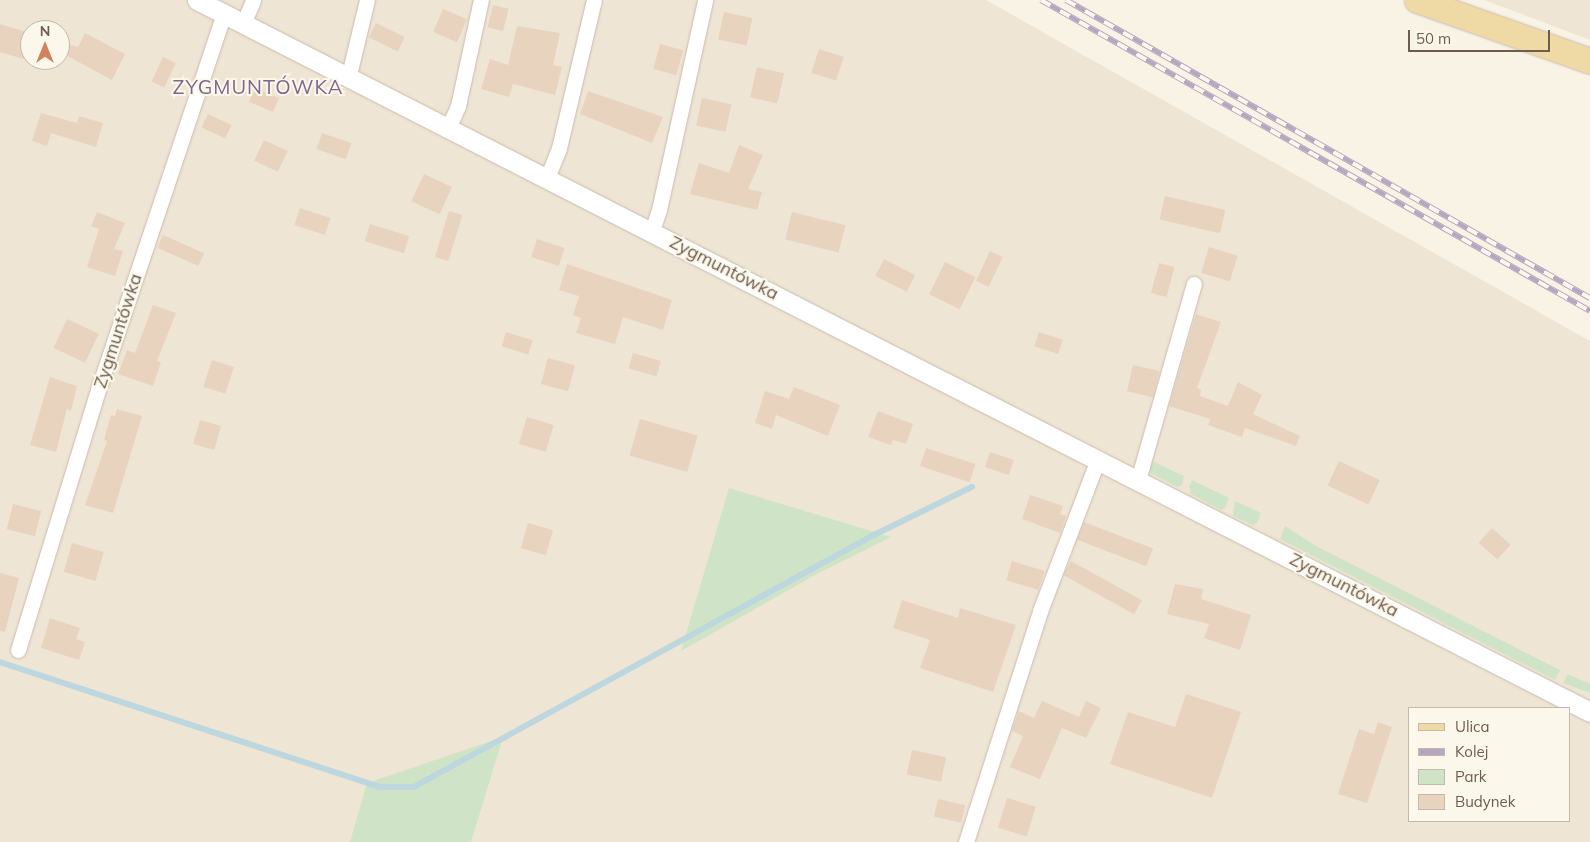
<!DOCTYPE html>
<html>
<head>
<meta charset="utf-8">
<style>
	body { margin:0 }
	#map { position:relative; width:1590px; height:842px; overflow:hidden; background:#f9f3e5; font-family:Mulish,sans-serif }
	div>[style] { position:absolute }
	.residential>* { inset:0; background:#efe5d5 }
	.green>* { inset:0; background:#cfe4c6 }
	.stream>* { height:5.5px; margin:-2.75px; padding:0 2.75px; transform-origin:2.75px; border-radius:2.75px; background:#bdd7df }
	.building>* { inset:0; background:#e8d3bf; transform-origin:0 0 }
	.roads { filter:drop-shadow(0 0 1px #c8bbad) drop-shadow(0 0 1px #c8bbad) }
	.minor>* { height:15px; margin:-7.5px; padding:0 7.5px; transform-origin:7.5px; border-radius:7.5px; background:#fff }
	.tertiary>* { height:19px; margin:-9.5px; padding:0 9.5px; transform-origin:9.5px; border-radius:9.5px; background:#fff }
	.primary>* { height:25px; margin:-12.5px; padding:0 12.5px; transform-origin:12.5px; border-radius:12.5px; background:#efdaa6 }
	.rail>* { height:5.5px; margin-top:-2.75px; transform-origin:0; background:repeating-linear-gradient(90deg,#fcf7eb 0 11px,#b6a6c0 0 22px); box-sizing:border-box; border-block:1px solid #b6a6c0 }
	span { translate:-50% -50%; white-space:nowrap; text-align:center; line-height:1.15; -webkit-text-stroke:4px #fcf7eb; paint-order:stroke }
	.street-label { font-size:18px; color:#6e5c4e }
	.quarter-label { font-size:20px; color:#81668a; letter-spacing:1px }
	.legend { position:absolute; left:1408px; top:707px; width:162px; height:115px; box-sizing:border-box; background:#fcf7eb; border:1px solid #c3b9ac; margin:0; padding:6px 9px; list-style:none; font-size:15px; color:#6e5c4e }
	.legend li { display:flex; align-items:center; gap:10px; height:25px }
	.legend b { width:25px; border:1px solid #c3b9ac }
	.north { position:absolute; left:20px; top:20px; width:50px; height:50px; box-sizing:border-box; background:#fcf7eb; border:1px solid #c3b9ac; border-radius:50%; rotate:0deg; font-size:14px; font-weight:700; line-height:20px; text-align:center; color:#6e5c4e }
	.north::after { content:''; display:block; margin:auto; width:18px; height:22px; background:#d2815b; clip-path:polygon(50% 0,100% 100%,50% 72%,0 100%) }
	.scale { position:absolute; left:1408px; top:30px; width:142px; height:22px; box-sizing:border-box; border:2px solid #6e5c4e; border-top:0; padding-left:6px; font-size:15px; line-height:18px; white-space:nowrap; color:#6e5c4e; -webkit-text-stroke:4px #fcf7eb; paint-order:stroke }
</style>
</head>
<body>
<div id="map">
	<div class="residential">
		<i style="clip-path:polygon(evenodd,0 0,986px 0,1590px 341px,1590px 842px,0 842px,0 0,30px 30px,60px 30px,60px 60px,30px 60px,30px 30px,0 0,1409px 708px,1569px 708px,1569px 821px,1409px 821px,1409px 708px)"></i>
		<i style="clip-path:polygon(1484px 0,1590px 0,1590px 40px)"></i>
	</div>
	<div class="green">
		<i style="clip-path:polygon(1150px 460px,1184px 476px,1182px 485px,1177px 487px,1149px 472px)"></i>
		<i style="clip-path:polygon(1192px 480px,1229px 498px,1225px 508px,1221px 510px,1191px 494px,1189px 487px)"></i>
		<i style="clip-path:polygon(729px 488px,891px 537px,815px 575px,681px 651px)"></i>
		<i style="clip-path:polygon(1235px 501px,1261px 513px,1257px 523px,1253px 525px,1233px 516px)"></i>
		<i style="clip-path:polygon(1285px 526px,1316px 546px,1560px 670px,1555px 680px,1280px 539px)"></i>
		<i style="clip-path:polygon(1568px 674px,1590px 684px,1590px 693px,1563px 683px)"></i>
		<i style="clip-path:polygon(503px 737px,471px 842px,350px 842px,367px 783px)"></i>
	</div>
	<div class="stream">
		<i style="left:0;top:662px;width:400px;rotate:18.2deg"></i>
		<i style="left:380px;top:787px;width:34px"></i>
		<i style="left:414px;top:787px;width:525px;rotate:-28.72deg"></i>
		<i style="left:874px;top:535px;width:109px;rotate:-26.1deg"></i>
	</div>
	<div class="building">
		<i style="left:493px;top:5px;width:16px;height:23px;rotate:14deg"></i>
		<i style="left:443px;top:9px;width:26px;height:25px;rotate:23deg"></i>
		<i style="left:724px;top:12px;width:29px;height:28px;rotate:12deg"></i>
		<i style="left:376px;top:23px;width:32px;height:16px;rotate:26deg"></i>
		<i style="clip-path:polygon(0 24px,30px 33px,30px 61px,0 52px)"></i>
		<i style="clip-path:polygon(517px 26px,560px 33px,553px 65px,562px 67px,555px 95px,513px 84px,509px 97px,481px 89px,490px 59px,508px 65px)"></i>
		<i style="clip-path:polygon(85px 33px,125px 54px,112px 80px,60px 52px,60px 42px,78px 47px)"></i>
		<i style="left:660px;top:44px;width:24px;height:26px;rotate:15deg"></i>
		<i style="left:819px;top:49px;width:26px;height:25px;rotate:18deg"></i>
		<i style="left:163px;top:57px;width:14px;height:27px;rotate:25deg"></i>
		<i style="left:757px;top:67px;width:28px;height:31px;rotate:13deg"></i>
		<i style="left:255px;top:88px;width:26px;height:15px;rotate:23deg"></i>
		<i style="clip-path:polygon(588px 91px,663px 117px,652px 143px,580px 114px)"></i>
		<i style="left:702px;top:98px;width:30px;height:28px;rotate:12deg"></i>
		<i style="clip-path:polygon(41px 113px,77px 123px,79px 116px,103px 123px,96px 147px,51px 133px,47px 146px,32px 141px)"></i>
		<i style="left:208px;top:114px;width:26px;height:15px;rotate:25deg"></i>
		<i style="left:322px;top:133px;width:31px;height:17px;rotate:19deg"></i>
		<i style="left:264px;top:140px;width:26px;height:23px;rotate:25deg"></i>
		<i style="clip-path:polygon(739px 145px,763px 155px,748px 189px,762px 192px,757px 210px,690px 194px,699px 163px,729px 173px)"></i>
		<i style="left:424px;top:174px;width:31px;height:30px;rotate:25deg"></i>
		<i style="left:1165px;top:196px;width:62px;height:24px;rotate:13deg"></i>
		<i style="left:300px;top:208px;width:32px;height:18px;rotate:18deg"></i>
		<i style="left:449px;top:211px;width:14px;height:48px;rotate:17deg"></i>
		<i style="clip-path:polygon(97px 212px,125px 223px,114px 249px,123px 251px,115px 276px,87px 267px,99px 229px,91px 226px)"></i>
		<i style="left:792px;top:212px;width:55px;height:28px;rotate:14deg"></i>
		<i style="left:370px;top:224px;width:41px;height:18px;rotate:17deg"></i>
		<i style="left:163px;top:235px;width:45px;height:14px;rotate:24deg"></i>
		<i style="left:537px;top:239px;width:29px;height:19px;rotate:18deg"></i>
		<i style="left:1209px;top:247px;width:30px;height:27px;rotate:17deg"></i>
		<i style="left:990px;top:251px;width:14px;height:33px;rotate:25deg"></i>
		<i style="left:884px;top:259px;width:35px;height:19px;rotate:27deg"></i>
		<i style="left:945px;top:262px;width:34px;height:36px;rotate:26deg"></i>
		<i style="left:1159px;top:263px;width:16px;height:31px;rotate:15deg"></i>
		<i style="clip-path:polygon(567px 264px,672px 300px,663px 330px,623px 317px,615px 344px,576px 333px,581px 318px,573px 315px,579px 296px,559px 290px)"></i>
		<i style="clip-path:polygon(153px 305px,176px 313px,157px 361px,161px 362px,153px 386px,118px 374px,127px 350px,135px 353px)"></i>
		<i style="clip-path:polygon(1196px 314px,1221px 322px,1197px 388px,1201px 390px,1200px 396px,1228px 406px,1238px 382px,1262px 395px,1253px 414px,1300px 436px,1296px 446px,1245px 428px,1242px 437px,1208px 425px,1210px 419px,1169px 406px)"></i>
		<i style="left:67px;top:319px;width:35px;height:32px;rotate:25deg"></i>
		<i style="left:506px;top:332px;width:28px;height:15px;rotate:17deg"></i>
		<i style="left:1039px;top:332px;width:25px;height:15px;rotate:18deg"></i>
		<i style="left:633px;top:353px;width:29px;height:16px;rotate:16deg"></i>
		<i style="left:548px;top:358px;width:28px;height:27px;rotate:15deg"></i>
		<i style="left:212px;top:360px;width:23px;height:28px;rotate:18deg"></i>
		<i style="left:1133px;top:365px;width:27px;height:27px;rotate:13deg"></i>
		<i style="clip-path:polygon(50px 377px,77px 386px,71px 411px,67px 409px,56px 452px,30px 445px)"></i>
		<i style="clip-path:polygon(794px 387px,840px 405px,828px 436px,776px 415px,772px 429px,755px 423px,765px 391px,789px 399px)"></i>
		<i style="clip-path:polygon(117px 409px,142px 416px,113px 513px,85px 505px,107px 441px,104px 440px,111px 415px,115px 416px)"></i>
		<i style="clip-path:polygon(878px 411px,913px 424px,906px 444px,893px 440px,891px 445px,868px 437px)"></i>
		<i style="left:527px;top:417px;width:28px;height:28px;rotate:17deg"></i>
		<i style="left:640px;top:419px;width:60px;height:38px;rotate:16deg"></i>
		<i style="left:200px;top:420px;width:22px;height:25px;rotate:16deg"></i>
		<i style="left:926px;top:448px;width:52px;height:19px;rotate:18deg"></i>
		<i style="left:990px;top:452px;width:25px;height:16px;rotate:18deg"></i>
		<i style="left:1339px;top:461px;width:45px;height:27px;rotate:25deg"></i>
		<i style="clip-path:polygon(1030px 495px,1063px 506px,1060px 514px,1066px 516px,1060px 533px,1022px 519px)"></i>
		<i style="left:13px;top:504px;width:29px;height:26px;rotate:14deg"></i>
		<i style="left:1084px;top:522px;width:74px;height:19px;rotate:21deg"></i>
		<i style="left:528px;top:523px;width:26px;height:26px;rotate:16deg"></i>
		<i style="left:1492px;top:528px;width:25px;height:20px;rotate:42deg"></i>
		<i style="left:72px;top:543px;width:33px;height:30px;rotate:16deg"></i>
		<i style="left:1012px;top:561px;width:34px;height:20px;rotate:17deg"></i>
		<i style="left:1071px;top:561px;width:81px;height:16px;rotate:29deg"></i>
		<i style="clip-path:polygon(0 573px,19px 578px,5px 632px,0 631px)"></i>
		<i style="clip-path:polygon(1175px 584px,1203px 589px,1201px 599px,1251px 615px,1240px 650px,1204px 638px,1209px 624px,1167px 614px)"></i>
		<i style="clip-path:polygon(902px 600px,958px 618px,960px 608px,1016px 625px,993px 692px,920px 668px,930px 640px,893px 628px)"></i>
		<i style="clip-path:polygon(50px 618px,80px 628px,76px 639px,85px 642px,79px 660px,41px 648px)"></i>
		<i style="clip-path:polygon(1186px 694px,1241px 712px,1212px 798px,1110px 764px,1128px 712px,1175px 727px)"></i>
		<i style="clip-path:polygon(1042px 701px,1079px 717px,1086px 701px,1101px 708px,1086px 738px,1062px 728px,1040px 779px,1010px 767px,1023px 736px,1012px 731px,1019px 711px,1034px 718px)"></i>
		<i style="clip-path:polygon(1378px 722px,1392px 727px,1367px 803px,1338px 794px,1359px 729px,1374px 734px)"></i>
		<i style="left:912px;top:750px;width:35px;height:25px;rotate:12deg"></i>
		<i style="left:1007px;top:798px;width:30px;height:31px;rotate:17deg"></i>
		<i style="left:938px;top:799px;width:28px;height:18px;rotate:13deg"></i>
	</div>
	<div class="roads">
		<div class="minor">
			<i style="left:243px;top:24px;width:26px;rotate:-67deg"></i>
			<i style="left:348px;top:79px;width:81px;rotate:-76.5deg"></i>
			<i style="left:447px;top:130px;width:26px;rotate:-65deg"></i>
			<i style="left:458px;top:106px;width:108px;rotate:-77.8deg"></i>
			<i style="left:547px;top:178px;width:32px;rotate:-68deg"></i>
			<i style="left:559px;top:148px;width:152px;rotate:-76.7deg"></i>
			<i style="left:652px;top:231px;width:22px;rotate:-72deg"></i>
			<i style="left:659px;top:210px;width:215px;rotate:-77.6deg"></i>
			<i style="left:1138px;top:480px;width:204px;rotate:-74.1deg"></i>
			<i style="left:18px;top:650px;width:275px;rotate:-72.9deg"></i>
			<i style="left:99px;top:387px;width:393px;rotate:-71.5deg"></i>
			<i style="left:966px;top:842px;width:243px;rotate:-72.2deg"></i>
			<i style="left:1040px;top:611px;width:163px;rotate:-69.1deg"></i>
		</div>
		<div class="tertiary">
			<i style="left:197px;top:0;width:1564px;rotate:27.07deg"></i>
		</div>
		<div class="primary">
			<i style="left:1417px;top:0;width:183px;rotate:19.4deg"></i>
		</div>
	</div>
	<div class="rail">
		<i style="left:1041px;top:0;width:631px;rotate:29.53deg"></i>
		<i style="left:1066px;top:0;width:603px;rotate:29.63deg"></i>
	</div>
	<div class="street-label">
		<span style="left:724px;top:268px;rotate:27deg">Zygmuntówka</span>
		<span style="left:118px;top:331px;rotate:-72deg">Zygmuntówka</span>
		<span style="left:1344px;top:585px;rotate:27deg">Zygmuntówka</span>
	</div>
	<div class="quarter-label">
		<span style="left:258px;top:86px">ZYGMUNTÓWKA</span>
	</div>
	<ul class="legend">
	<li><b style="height:6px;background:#efdaa6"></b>Ulica</li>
	<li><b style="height:6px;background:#b6a6c0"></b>Kolej</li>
	<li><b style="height:14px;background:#cfe4c6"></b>Park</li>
	<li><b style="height:14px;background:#e8d3bf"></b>Budynek</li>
	</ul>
	<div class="north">N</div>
	<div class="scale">50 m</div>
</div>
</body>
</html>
